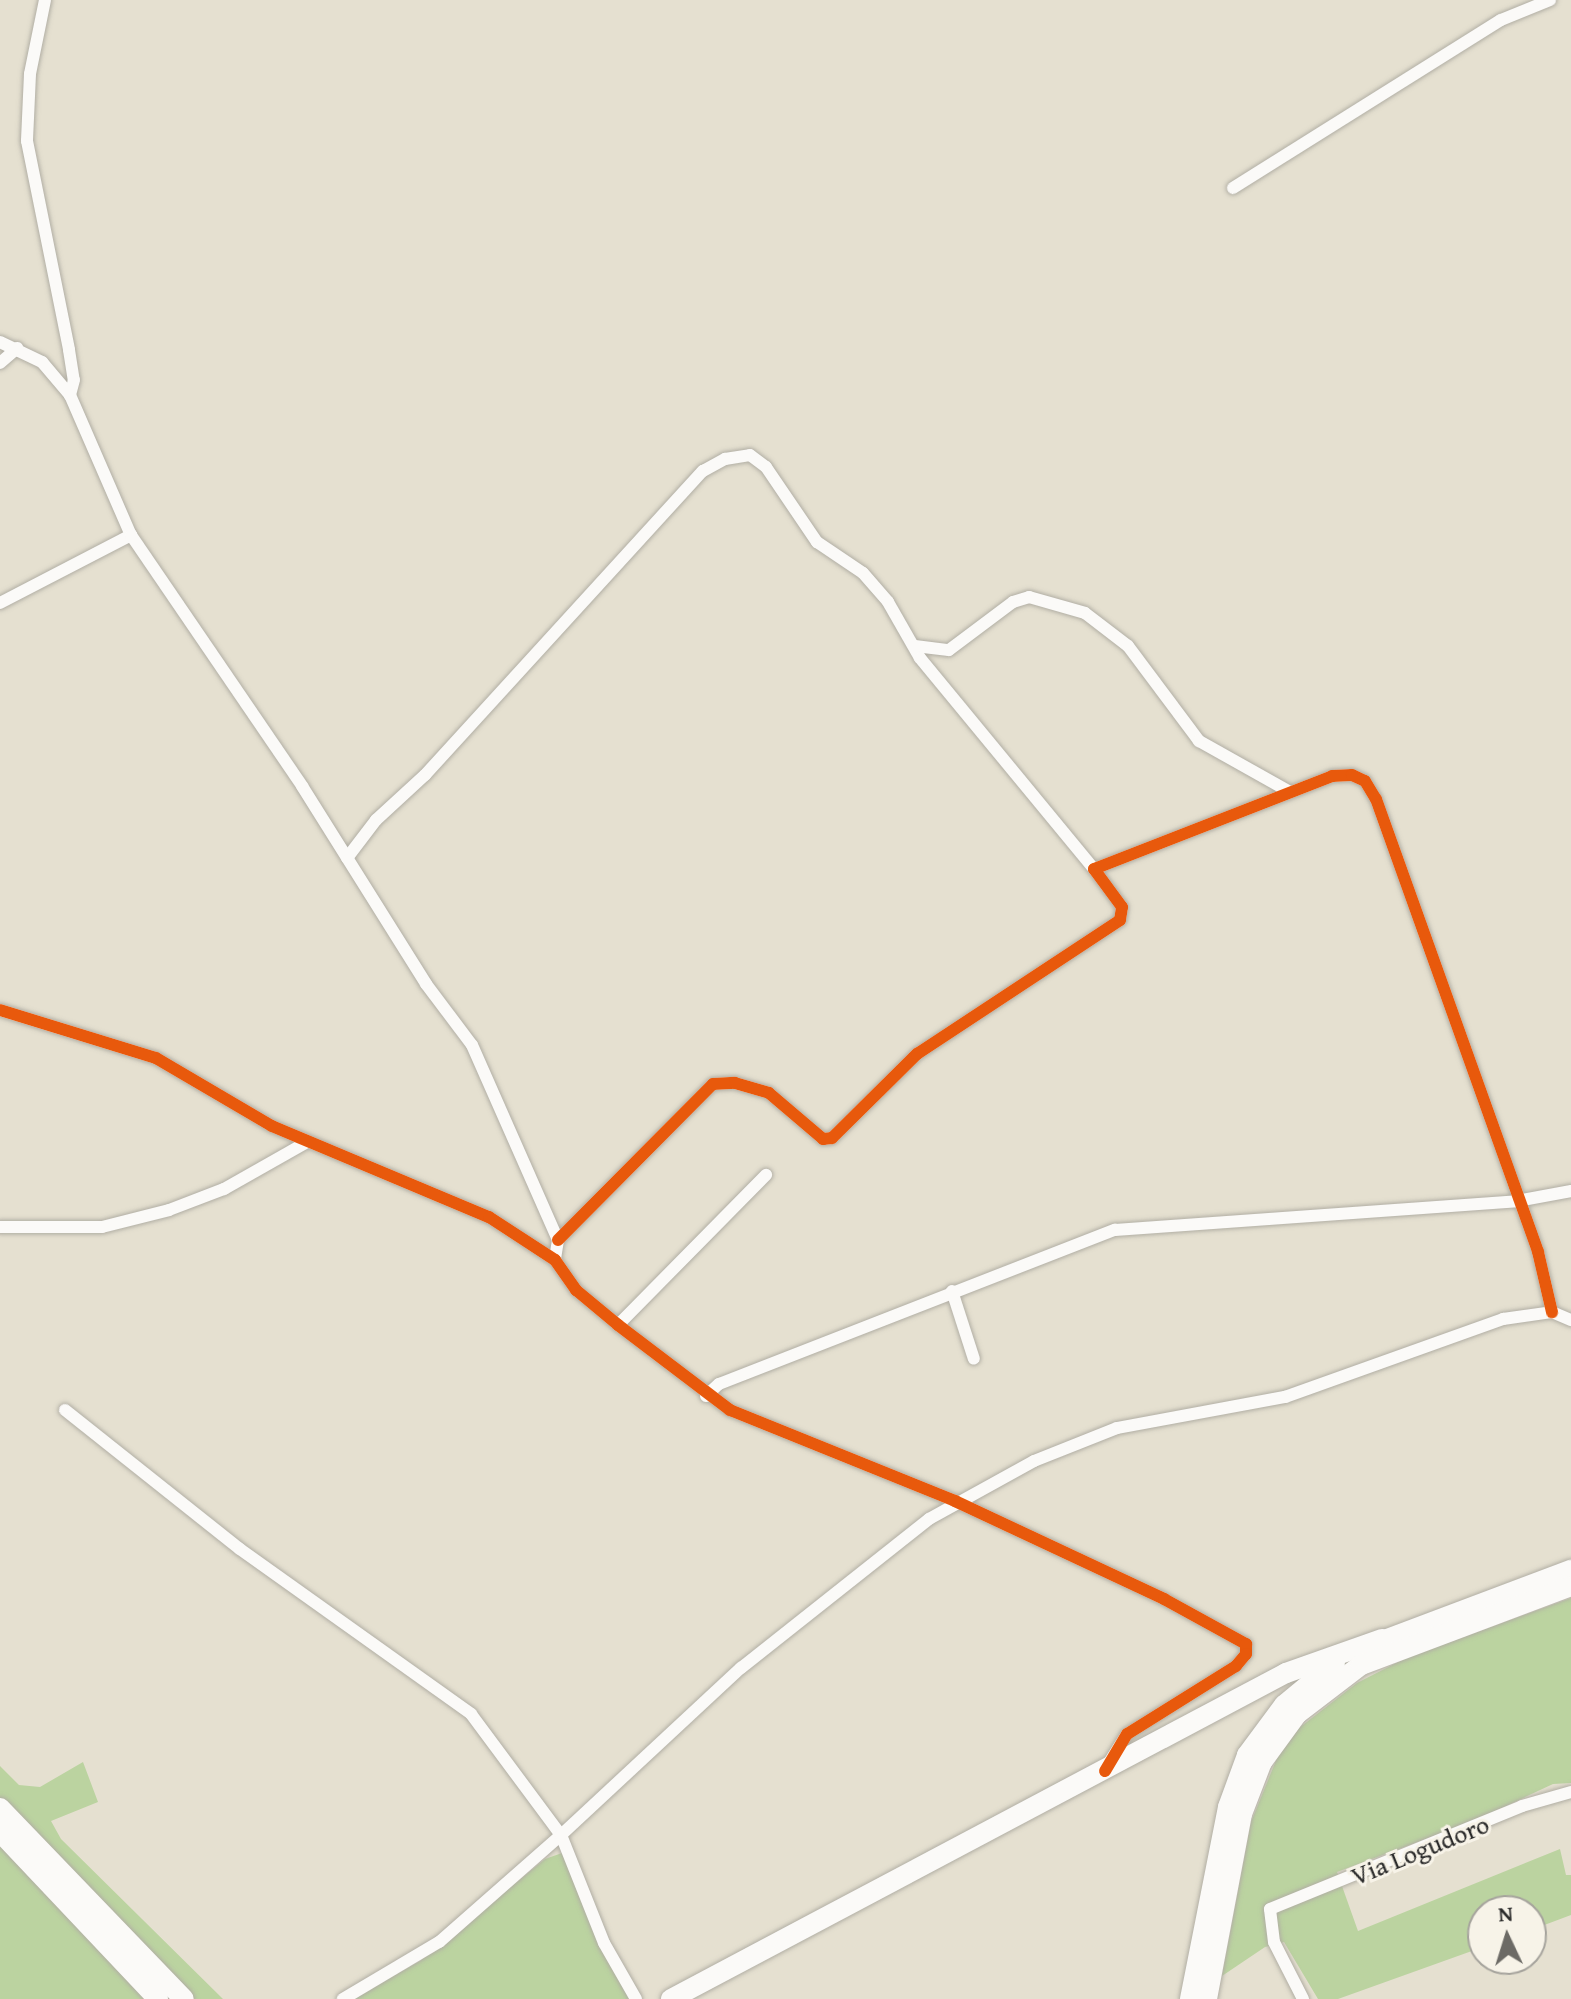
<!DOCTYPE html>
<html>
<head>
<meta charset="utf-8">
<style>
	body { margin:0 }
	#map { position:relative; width:1571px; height:1999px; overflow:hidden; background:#e5e0d0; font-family:"Gentium Book Plus",serif }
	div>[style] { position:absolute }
	.green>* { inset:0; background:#bbd3a0 }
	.roads { filter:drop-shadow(0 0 2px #b1aea4) drop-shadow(0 0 2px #b1aea4) }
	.minor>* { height:12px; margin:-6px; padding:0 6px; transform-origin:6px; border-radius:6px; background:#fbfaf8 }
	.trunk>* { height:20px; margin:-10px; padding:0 10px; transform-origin:10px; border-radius:10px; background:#fbfaf8 }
	.cycleway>* { height:12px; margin:-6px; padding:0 6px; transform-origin:6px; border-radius:6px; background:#e8590c }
	span { translate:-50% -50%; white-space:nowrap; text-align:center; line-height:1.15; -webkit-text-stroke:6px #f7f3e8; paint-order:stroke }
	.street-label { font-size:26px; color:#2b2b2b }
	.north { position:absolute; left:1467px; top:1895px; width:80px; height:80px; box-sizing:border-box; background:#f7f3e8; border:2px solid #a5a39c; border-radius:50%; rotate:356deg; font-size:22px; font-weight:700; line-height:32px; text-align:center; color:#2b2b2b }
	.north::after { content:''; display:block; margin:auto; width:28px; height:36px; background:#6c6a65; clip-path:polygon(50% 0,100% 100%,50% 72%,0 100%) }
</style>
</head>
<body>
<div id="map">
	<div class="green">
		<i style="clip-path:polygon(1571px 1598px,1571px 1783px,1553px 1784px,1474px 1821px,1337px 1872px,1358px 1931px,1560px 1849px,1566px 1875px,1571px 1875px,1571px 1915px,1531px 1930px,1531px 1911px,1483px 1911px,1483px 1947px,1338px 1999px,1318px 1999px,1284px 1942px,1265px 1947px,1222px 1976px,1251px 1822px,1277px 1758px,1299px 1728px,1357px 1683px,1406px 1658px)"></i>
		<i style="clip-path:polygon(83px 1762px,98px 1802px,51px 1821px,61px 1839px,223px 1999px,191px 1999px,0 1798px,0 1766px,19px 1785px,40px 1787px)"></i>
		<i style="clip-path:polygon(0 1845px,59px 1905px,144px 1999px,0 1999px)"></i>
		<i style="clip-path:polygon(562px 1853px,630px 1999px,353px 1999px,420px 1961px,545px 1859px)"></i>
	</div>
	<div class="roads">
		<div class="minor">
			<i style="left:45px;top:0;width:76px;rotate:101.5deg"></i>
			<i style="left:30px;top:74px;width:67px;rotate:92.6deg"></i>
			<i style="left:27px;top:141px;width:213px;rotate:78.6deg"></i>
			<i style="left:69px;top:350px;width:30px;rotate:81deg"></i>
			<i style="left:74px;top:380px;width:16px;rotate:105deg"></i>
			<i style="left:1233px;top:188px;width:316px;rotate:-32.1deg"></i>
			<i style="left:1501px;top:20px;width:53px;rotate:-22.2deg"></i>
			<i style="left:0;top:342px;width:47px;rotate:25.5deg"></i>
			<i style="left:42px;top:362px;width:43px;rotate:49.7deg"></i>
			<i style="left:70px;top:395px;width:153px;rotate:66.5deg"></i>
			<i style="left:0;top:363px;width:23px;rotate:-41deg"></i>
			<i style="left:0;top:603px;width:148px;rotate:-27.4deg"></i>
			<i style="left:131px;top:535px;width:304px;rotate:55.7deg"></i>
			<i style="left:302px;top:786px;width:234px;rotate:57.9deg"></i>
			<i style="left:426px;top:984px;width:76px;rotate:53deg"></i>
			<i style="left:472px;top:1045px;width:213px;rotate:66.2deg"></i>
			<i style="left:558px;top:1240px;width:20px;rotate:99deg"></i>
			<i style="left:915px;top:646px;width:34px;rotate:7deg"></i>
			<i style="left:949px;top:650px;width:80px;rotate:-36.9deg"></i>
			<i style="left:1013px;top:602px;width:17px;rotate:-17deg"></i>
			<i style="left:1029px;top:597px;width:58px;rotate:15.9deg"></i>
			<i style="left:1085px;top:613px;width:54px;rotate:37.5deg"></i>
			<i style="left:1128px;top:646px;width:119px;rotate:53.2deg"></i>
			<i style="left:1199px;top:741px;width:104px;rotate:29.3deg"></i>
			<i style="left:347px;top:858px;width:48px;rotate:-52.7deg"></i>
			<i style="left:376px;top:820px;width:67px;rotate:-42.6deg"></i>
			<i style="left:425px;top:775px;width:412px;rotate:-47.6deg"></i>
			<i style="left:703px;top:471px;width:25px;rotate:-29deg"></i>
			<i style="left:725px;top:459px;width:25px;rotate:-9deg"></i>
			<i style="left:750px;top:455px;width:20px;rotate:37deg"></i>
			<i style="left:766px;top:467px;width:91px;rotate:55.8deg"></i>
			<i style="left:817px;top:542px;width:55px;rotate:34deg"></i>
			<i style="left:863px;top:573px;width:38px;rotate:49deg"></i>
			<i style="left:888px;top:602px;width:64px;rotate:60.3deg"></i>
			<i style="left:920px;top:658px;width:273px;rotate:50.5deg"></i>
			<i style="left:0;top:1010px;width:163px;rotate:17.1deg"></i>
			<i style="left:156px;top:1058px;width:134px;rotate:30.4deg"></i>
			<i style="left:272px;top:1126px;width:235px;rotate:22.8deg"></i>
			<i style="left:489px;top:1217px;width:79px;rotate:33.1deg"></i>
			<i style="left:555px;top:1260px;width:37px;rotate:55deg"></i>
			<i style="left:576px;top:1290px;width:55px;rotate:39.8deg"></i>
			<i style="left:618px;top:1325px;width:141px;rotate:37.2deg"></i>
			<i style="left:730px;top:1410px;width:243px;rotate:22deg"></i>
			<i style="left:955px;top:1501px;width:231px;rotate:25.1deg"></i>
			<i style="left:1164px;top:1599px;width:94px;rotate:28.8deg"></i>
			<i style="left:1246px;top:1644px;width:10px;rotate:90deg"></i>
			<i style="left:1246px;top:1654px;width:16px;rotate:130deg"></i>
			<i style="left:1236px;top:1666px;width:128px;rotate:148deg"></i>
			<i style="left:1127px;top:1734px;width:36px;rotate:122deg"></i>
			<i style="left:0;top:1227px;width:102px"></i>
			<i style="left:102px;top:1227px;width:69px;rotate:-14.2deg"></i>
			<i style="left:169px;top:1210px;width:59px;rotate:-20.9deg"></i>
			<i style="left:224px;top:1189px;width:95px;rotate:-29.5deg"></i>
			<i style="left:558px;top:1240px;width:220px;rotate:-45.2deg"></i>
			<i style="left:713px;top:1084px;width:22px;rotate:-3deg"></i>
			<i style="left:735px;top:1083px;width:35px;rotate:16deg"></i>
			<i style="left:769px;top:1093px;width:71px;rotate:40.4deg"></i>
			<i style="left:823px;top:1139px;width:9px;rotate:-6deg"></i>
			<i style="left:832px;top:1138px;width:120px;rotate:-44.7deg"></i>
			<i style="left:917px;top:1054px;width:243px;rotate:-33.4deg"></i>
			<i style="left:1120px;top:920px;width:13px;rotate:-81deg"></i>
			<i style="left:1122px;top:907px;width:47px;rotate:-126.4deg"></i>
			<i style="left:1094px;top:869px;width:256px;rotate:-21.3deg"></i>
			<i style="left:1332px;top:776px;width:20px;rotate:-3deg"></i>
			<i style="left:1352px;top:775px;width:14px;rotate:25deg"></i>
			<i style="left:1365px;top:781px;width:21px;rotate:59deg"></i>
			<i style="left:1376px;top:799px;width:481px;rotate:70.3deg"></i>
			<i style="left:1538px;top:1252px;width:62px;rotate:76.9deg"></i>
			<i style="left:952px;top:1291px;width:71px;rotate:72.1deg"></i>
			<i style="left:618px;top:1325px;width:211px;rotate:-45.4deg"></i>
			<i style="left:706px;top:1396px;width:18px;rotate:-43deg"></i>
			<i style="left:719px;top:1384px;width:425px;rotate:-21.3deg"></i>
			<i style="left:1115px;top:1230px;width:403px;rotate:-4.1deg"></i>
			<i style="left:1517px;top:1201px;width:55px;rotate:-10.5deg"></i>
			<i style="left:65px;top:1410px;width:223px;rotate:38.5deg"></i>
			<i style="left:240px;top:1549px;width:284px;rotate:35.5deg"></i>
			<i style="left:471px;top:1714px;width:151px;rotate:53.4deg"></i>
			<i style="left:561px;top:1835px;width:162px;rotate:138.7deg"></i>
			<i style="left:439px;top:1942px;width:112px;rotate:149.3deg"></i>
			<i style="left:636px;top:1999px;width:64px;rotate:-119.7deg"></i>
			<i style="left:604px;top:1943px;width:116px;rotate:-111.7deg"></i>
			<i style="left:561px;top:1835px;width:246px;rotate:-42.9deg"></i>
			<i style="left:741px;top:1668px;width:240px;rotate:-38.4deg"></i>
			<i style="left:929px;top:1519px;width:120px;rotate:-28.9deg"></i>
			<i style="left:1034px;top:1461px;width:89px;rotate:-21.7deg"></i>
			<i style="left:1117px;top:1428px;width:171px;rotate:-10.5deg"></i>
			<i style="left:1285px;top:1397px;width:232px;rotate:-19.7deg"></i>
			<i style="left:1503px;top:1319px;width:49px;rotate:-8.1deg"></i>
			<i style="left:1552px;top:1312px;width:21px;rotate:23deg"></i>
			<i style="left:1303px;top:1999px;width:64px;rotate:-117deg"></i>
			<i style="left:1274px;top:1942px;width:33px;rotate:-97deg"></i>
			<i style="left:1270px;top:1909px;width:272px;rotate:-22.2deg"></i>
			<i style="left:1522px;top:1806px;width:51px;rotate:-15.9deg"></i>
		</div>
		<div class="trunk">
			<i style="left:1371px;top:1645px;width:214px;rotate:-20.6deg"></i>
			<i style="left:0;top:1808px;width:265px;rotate:46.1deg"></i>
			<i style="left:0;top:1832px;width:230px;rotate:46.6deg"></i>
			<i style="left:671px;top:1999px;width:696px;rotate:-27.93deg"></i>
			<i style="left:1286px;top:1673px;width:102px;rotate:-19.5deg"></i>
			<i style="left:1190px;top:1999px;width:196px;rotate:-78.8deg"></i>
			<i style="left:1228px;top:1807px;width:55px;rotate:-69.9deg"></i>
			<i style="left:1247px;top:1755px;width:62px;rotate:-53.5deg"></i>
			<i style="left:1284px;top:1705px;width:66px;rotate:-39.5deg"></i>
			<i style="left:1207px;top:1999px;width:188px;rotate:-79.3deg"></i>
			<i style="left:1242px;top:1814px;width:56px;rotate:-69deg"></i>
			<i style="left:1262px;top:1762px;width:59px;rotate:-53.9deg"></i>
			<i style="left:1297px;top:1714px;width:81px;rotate:-37.4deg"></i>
			<i style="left:1361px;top:1665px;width:224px;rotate:-20.6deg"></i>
		</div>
	</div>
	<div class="cycleway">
		<i style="left:0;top:1010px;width:163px;rotate:17.1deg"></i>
		<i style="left:156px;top:1058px;width:134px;rotate:30.4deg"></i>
		<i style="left:272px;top:1126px;width:235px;rotate:22.8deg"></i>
		<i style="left:489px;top:1217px;width:79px;rotate:33.1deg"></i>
		<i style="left:555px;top:1260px;width:37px;rotate:55deg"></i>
		<i style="left:576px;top:1290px;width:55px;rotate:39.8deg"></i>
		<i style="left:618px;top:1325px;width:141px;rotate:37.2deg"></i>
		<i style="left:730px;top:1410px;width:243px;rotate:22deg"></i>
		<i style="left:955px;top:1501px;width:231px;rotate:25.1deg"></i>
		<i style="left:1164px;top:1599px;width:94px;rotate:28.8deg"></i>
		<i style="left:1246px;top:1644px;width:10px;rotate:90deg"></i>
		<i style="left:1246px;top:1654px;width:16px;rotate:130deg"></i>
		<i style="left:1236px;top:1666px;width:128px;rotate:148deg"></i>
		<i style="left:1127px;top:1734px;width:43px;rotate:120.7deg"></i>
		<i style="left:558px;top:1240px;width:220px;rotate:-45.2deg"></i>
		<i style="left:713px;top:1084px;width:22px;rotate:-3deg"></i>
		<i style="left:735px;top:1083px;width:35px;rotate:16deg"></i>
		<i style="left:769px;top:1093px;width:71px;rotate:40.4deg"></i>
		<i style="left:823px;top:1139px;width:9px;rotate:-6deg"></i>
		<i style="left:832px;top:1138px;width:120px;rotate:-44.7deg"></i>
		<i style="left:917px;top:1054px;width:243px;rotate:-33.4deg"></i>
		<i style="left:1120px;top:920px;width:13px;rotate:-81deg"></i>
		<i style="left:1122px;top:907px;width:47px;rotate:-126.4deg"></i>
		<i style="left:1094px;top:869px;width:256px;rotate:-21.3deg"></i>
		<i style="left:1332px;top:776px;width:20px;rotate:-3deg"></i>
		<i style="left:1352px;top:775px;width:14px;rotate:25deg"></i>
		<i style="left:1365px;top:781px;width:21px;rotate:59deg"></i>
		<i style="left:1376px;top:799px;width:481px;rotate:70.3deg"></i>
		<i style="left:1538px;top:1252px;width:62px;rotate:76.9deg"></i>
	</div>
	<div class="street-label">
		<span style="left:1420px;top:1850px;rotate:-22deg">Via Logudoro</span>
	</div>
	<div class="north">N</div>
</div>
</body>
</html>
